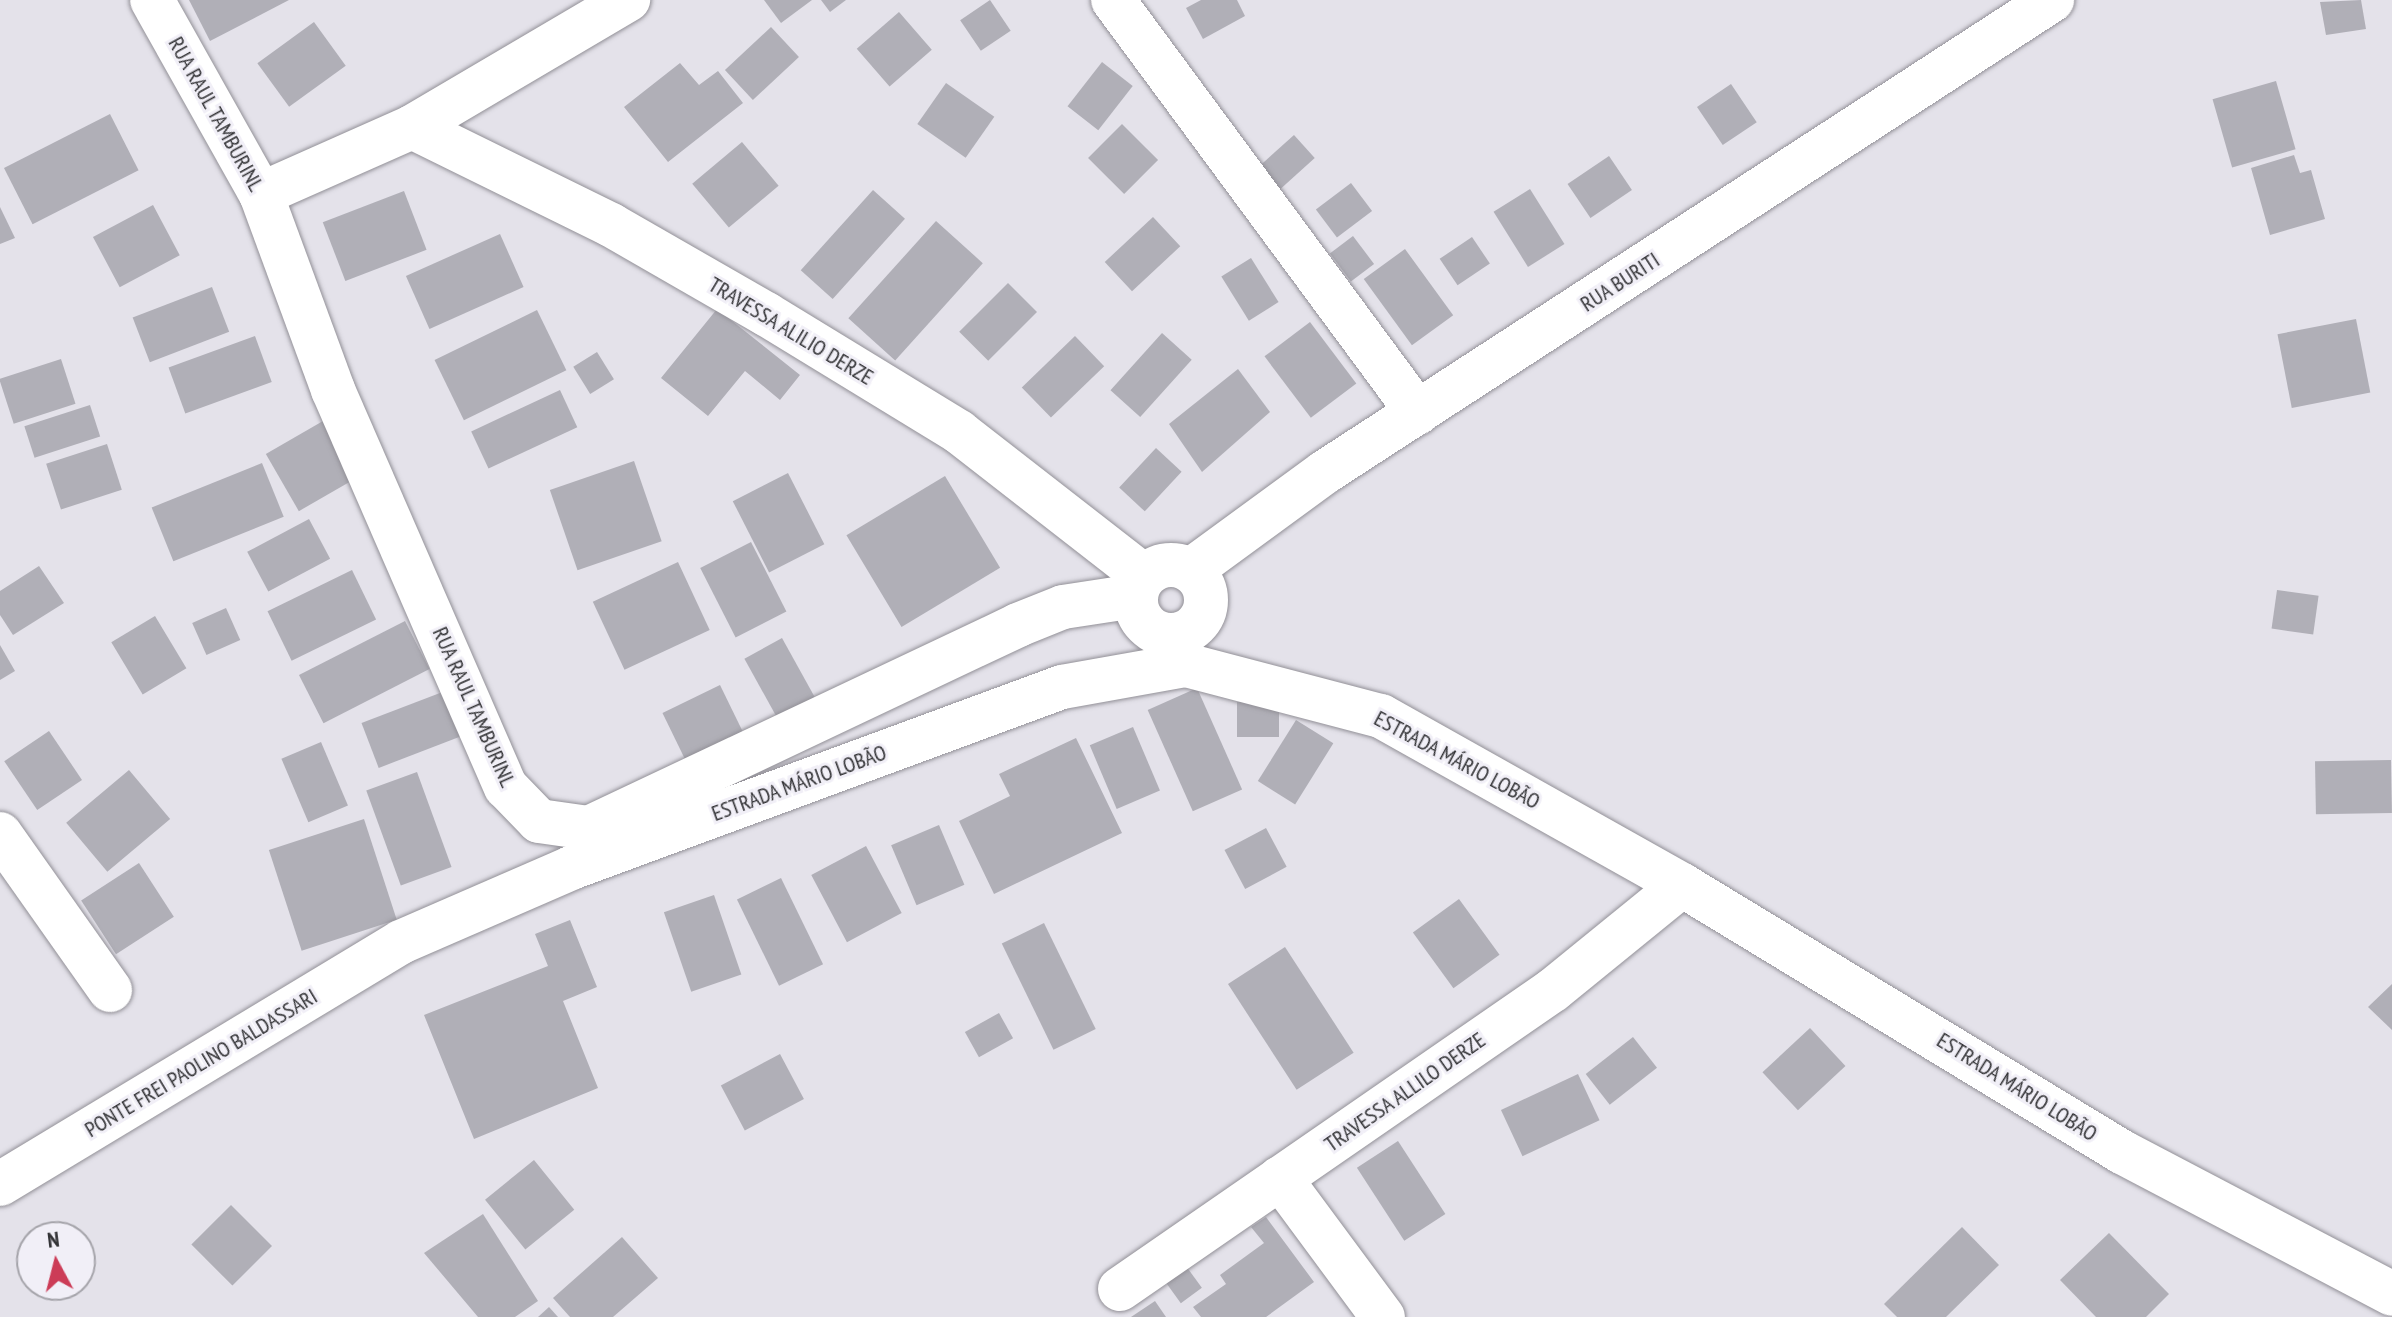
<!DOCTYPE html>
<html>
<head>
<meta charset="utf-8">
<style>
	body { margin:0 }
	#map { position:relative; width:2392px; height:1317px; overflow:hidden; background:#e4e2ea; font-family:"PT Sans Narrow",sans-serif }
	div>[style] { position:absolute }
	.building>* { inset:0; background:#b0afb7; transform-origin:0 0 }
	.roads { filter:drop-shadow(0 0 2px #929097) drop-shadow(0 0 2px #929097) }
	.minor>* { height:44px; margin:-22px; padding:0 22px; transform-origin:22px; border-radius:22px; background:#fff }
	.minor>.ring { margin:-22px; padding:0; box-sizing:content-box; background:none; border:44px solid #fff; border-radius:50% }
	.tertiary>* { height:44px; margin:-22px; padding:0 22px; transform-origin:22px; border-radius:22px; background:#fff }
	span { translate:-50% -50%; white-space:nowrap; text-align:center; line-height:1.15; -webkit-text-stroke:6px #f1eff7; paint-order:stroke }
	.street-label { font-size:22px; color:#333336 }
	.north { position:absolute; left:16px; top:1221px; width:80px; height:80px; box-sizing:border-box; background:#f1eff7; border:2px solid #a5a4aa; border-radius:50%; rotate:353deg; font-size:22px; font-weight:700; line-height:32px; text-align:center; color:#333336 }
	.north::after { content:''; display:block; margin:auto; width:28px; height:36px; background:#cc3c57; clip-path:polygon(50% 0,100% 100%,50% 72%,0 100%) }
</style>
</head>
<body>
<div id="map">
	<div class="building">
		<i style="clip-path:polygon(189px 0,289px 0,210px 41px)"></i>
		<i style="clip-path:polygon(764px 0,812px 0,781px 23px)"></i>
		<i style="clip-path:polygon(821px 0,846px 0,830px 12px)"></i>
		<i style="left:990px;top:0;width:37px;height:36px;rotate:56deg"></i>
		<i style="clip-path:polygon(1201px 0,1237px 0,1245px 16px,1203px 39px,1186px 8px)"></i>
		<i style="clip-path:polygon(2361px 0,2366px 29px,2326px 35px,2320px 2px)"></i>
		<i style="left:899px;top:12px;width:50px;height:56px;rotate:49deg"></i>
		<i style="left:314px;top:22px;width:54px;height:70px;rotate:54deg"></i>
		<i style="left:771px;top:27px;width:41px;height:63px;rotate:47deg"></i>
		<i style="left:1102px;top:62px;width:39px;height:56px;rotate:38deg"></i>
		<i style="clip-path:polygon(680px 63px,699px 85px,718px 71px,743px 103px,668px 162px,624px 107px)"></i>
		<i style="left:2276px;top:81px;width:71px;height:66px;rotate:74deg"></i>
		<i style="left:946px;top:83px;width:59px;height:50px;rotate:35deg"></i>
		<i style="left:1731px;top:84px;width:46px;height:41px;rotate:56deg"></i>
		<i style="left:110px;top:114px;width:63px;height:119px;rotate:63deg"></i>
		<i style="left:1122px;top:124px;width:51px;height:48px;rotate:45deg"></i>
		<i style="left:1294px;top:135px;width:31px;height:54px;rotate:48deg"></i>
		<i style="left:742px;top:142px;width:57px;height:65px;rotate:50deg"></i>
		<i style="clip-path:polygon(2294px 155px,2300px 173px,2311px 170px,2325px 219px,2270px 235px,2251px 168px)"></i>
		<i style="left:1609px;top:156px;width:41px;height:50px;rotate:56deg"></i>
		<i style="left:1351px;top:183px;width:35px;height:44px;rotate:53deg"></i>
		<i style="left:1530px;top:189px;width:65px;height:43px;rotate:58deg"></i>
		<i style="left:873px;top:190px;width:43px;height:108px;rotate:42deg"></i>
		<i style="left:404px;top:191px;width:63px;height:87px;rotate:69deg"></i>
		<i style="left:153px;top:205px;width:57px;height:68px;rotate:62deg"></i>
		<i style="clip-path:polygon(0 207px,15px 238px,0 244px)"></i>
		<i style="left:1153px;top:217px;width:40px;height:66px;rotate:47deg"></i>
		<i style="left:936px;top:221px;width:63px;height:131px;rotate:42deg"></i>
		<i style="left:500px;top:234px;width:58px;height:103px;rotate:66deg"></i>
		<i style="left:1353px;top:236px;width:35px;height:29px;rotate:53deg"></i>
		<i style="left:1472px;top:237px;width:32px;height:39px;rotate:56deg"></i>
		<i style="left:1405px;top:249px;width:82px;height:51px;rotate:54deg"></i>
		<i style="left:1251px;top:258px;width:52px;height:35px;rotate:58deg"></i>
		<i style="left:1008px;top:283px;width:41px;height:69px;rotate:45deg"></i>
		<i style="left:212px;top:287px;width:48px;height:85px;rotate:69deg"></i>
		<i style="clip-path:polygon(717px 309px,800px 375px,780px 400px,745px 371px,708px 416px,661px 378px)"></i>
		<i style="left:537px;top:310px;width:67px;height:114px;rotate:64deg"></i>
		<i style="left:2356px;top:319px;width:75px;height:80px;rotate:79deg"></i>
		<i style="left:1310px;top:322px;width:77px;height:57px;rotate:53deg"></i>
		<i style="left:1162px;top:333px;width:40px;height:77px;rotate:42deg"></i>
		<i style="left:255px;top:336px;width:49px;height:92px;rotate:70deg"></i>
		<i style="left:1075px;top:336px;width:42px;height:74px;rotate:46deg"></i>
		<i style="left:597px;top:352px;width:32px;height:28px;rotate:58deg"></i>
		<i style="left:61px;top:359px;width:47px;height:65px;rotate:72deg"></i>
		<i style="clip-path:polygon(1238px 369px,1270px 412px,1202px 472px,1169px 424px)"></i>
		<i style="left:560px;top:390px;width:41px;height:98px;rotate:65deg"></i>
		<i style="left:90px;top:405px;width:33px;height:69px;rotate:72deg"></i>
		<i style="left:323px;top:421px;width:66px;height:66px;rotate:60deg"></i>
		<i style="left:107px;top:444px;width:48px;height:64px;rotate:72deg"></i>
		<i style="left:1156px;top:448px;width:35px;height:54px;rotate:43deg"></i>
		<i style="left:634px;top:461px;width:85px;height:89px;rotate:71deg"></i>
		<i style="left:262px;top:463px;width:58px;height:119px;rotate:68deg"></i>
		<i style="left:788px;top:473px;width:80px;height:62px;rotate:63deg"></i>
		<i style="left:945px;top:476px;width:107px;height:115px;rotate:59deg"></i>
		<i style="left:309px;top:519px;width:45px;height:70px;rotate:62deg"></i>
		<i style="left:751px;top:542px;width:78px;height:57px;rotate:63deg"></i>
		<i style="left:678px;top:562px;width:75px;height:94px;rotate:65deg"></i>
		<i style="clip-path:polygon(39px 566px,64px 603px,13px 635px,0 615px,0 591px)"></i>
		<i style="left:352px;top:570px;width:55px;height:94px;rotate:64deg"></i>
		<i style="left:2277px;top:590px;width:42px;height:39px;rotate:8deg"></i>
		<i style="left:226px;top:608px;width:35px;height:37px;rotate:66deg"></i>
		<i style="left:155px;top:616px;width:61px;height:51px;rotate:59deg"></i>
		<i style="left:405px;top:621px;width:54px;height:119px;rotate:63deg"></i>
		<i style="left:782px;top:638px;width:68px;height:43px;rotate:61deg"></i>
		<i style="clip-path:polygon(0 645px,15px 671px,0 680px)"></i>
		<i style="left:720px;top:685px;width:64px;height:64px;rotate:64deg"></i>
		<i style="left:453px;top:688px;width:48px;height:98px;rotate:69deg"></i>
		<i style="left:1197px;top:688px;width:111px;height:54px;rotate:66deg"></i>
		<i style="left:1237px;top:702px;width:42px;height:35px"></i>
		<i style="left:1296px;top:720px;width:44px;height:72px;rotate:32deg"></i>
		<i style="left:1133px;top:727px;width:69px;height:47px;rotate:67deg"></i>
		<i style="left:49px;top:731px;width:59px;height:54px;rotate:56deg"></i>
		<i style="clip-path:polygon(1076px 738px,1122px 833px,994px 894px,959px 821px,1010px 796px,999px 774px)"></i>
		<i style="left:321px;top:742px;width:69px;height:43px;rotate:67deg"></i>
		<i style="left:2391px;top:760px;width:53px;height:76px;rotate:89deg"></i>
		<i style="left:129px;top:770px;width:64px;height:82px;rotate:50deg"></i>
		<i style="left:417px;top:772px;width:101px;height:54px;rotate:70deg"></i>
		<i style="left:364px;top:819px;width:106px;height:100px;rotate:72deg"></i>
		<i style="left:939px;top:825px;width:65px;height:52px;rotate:67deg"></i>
		<i style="left:1266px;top:828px;width:44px;height:47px;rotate:62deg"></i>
		<i style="left:866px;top:846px;width:76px;height:62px;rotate:62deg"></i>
		<i style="left:139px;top:863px;width:64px;height:69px;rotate:57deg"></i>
		<i style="left:781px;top:878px;width:96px;height:49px;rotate:64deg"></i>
		<i style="left:714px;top:895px;width:84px;height:53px;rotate:71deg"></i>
		<i style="left:1459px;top:899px;width:69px;height:57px;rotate:54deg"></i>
		<i style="clip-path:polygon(570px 920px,597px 987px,563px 1001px,598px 1088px,474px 1139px,424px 1015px,548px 966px,535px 934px)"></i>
		<i style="left:1044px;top:923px;width:118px;height:47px;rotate:64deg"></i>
		<i style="left:1285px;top:947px;width:126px;height:68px;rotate:57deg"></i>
		<i style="clip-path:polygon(2392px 984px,2392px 1030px,2368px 1007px)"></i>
		<i style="left:999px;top:1013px;width:29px;height:39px;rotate:61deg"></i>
		<i style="left:1810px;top:1028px;width:52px;height:65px;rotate:47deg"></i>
		<i style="left:1633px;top:1037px;width:39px;height:60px;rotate:52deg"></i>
		<i style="left:780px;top:1054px;width:51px;height:67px;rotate:62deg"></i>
		<i style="left:1578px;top:1074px;width:51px;height:85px;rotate:65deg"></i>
		<i style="left:1398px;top:1141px;width:87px;height:49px;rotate:57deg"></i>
		<i style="left:534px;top:1160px;width:64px;height:63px;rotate:51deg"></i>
		<i style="left:231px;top:1205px;width:58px;height:56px;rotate:45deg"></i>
		<i style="clip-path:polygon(483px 1214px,538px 1301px,515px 1317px,478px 1317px,424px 1253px)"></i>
		<i style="clip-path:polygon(1266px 1217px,1314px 1282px,1266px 1317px,1201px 1317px,1193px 1307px,1226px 1284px,1220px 1275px,1264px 1243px,1251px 1227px)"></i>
		<i style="clip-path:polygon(1962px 1227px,1999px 1265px,1946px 1317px,1897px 1317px,1884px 1304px)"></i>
		<i style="clip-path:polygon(2109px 1233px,2169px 1294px,2146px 1317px,2096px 1317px,2060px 1280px)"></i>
		<i style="clip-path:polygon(622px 1237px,658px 1278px,613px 1317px,570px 1317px,553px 1298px)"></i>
		<i style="left:1186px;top:1266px;width:27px;height:26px;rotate:54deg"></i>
		<i style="clip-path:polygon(1155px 1301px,1166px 1317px,1131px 1317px)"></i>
		<i style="clip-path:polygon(549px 1307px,558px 1317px,538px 1317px)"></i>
	</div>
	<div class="roads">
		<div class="minor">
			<i style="left:152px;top:0;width:223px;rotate:60.7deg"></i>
			<i style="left:261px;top:194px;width:209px;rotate:69.8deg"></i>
			<i style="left:333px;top:390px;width:433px;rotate:66.5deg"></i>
			<i style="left:506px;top:787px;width:47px;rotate:45.9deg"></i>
			<i style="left:539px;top:821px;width:50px;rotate:8deg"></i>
			<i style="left:589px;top:828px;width:475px;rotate:-25.3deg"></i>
			<i style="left:1018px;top:625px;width:48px;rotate:-21.8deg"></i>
			<i style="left:1063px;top:607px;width:73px;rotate:-8.7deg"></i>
			<i style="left:1113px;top:0;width:513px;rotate:53.55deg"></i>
			<i style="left:412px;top:127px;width:222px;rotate:26.2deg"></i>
			<i style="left:611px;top:225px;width:179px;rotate:29.9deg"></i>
			<i style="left:766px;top:314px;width:226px;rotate:31.4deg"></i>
			<i style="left:959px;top:432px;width:234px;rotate:37.9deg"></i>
			<i style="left:261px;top:194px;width:165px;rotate:-23.9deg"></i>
			<i style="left:412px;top:127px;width:251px;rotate:-30.5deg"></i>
			<i class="ring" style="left:1136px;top:565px;width:26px;height:26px"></i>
			<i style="left:1191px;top:570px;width:166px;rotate:-36.2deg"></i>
			<i style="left:1325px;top:472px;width:867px;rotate:-32.99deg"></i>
			<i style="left:0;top:834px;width:191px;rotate:54.8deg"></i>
			<i style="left:1280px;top:1178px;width:173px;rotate:53.5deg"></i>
			<i style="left:1120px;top:1289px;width:526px;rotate:-34.63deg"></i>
			<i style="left:1553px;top:990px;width:166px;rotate:-39.1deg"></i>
		</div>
		<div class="tertiary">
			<i style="left:0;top:1184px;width:468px;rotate:-31.1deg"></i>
			<i style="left:401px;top:942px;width:185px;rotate:-23.5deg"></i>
			<i style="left:571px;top:868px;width:523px;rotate:-20.24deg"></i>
			<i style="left:1062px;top:687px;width:126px;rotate:-10.1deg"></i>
			<i style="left:1186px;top:665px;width:202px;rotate:14.7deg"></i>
			<i style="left:1381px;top:716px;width:345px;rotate:29.3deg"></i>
			<i style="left:1682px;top:885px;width:515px;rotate:31.25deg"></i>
			<i style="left:2122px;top:1152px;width:305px;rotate:27.7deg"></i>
		</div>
	</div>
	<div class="street-label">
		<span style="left:216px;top:114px;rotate:61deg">RUA RAUL TAMBURINL</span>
		<span style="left:1620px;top:282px;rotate:-33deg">RUA BURITI</span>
		<span style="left:791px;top:331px;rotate:31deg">TRAVESSA ALILIO DERZE</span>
		<span style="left:474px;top:707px;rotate:66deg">RUA RAUL TAMBURINL</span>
		<span style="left:1457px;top:760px;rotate:28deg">ESTRADA MÁRIO LOBÃO</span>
		<span style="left:799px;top:783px;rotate:-20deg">ESTRADA MÁRIO LOBÃO</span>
		<span style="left:201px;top:1063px;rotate:-31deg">PONTE FREI PAOLINO BALDASSARI</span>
		<span style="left:2017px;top:1087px;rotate:32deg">ESTRADA MÁRIO LOBÃO</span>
		<span style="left:1405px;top:1092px;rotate:-35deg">TRAVESSA ALLILO DERZE</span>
	</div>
	<div class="north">N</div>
</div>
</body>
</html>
